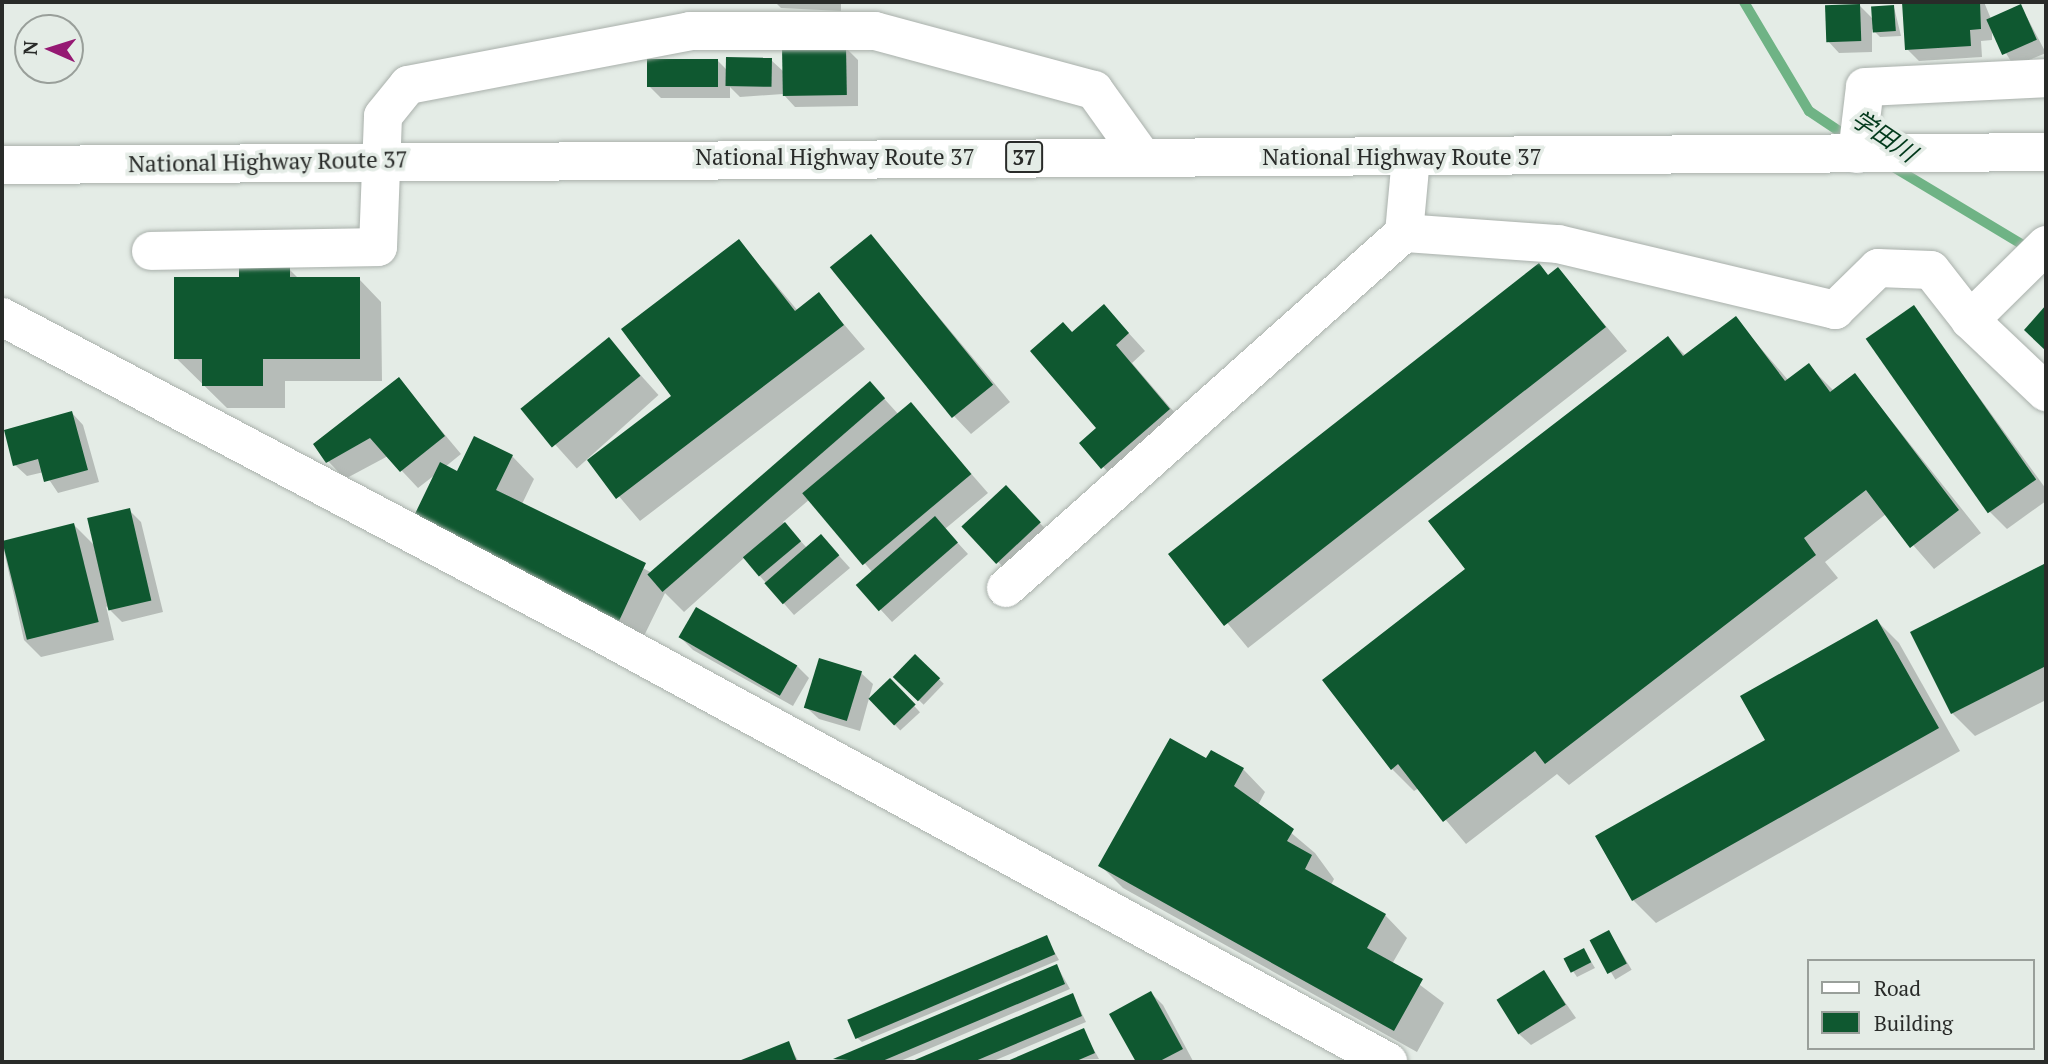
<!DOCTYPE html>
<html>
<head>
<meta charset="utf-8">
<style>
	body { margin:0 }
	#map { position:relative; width:2048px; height:1064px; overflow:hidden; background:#e4ece6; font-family:"PT Serif","Noto Sans JP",serif }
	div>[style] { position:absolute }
	.shadow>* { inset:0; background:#0003; transform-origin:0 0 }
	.stream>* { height:10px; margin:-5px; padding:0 5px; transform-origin:5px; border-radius:5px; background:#6fb385 }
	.building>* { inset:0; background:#0f5830; transform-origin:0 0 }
	.roads { filter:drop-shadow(0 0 2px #a9b0ab) drop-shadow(0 0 2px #a9b0ab) }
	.minor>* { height:38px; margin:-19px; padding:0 19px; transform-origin:19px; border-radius:19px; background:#fff }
	.highway>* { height:38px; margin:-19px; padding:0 19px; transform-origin:19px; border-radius:19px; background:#fff }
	span { translate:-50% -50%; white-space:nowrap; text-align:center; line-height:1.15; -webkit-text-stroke:7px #e4ece6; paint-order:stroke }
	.shield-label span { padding:2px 5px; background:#e4ece6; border:2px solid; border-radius:5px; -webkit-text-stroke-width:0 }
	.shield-label { font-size:21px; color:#292b29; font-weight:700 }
	.street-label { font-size:23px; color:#292b29 }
	.water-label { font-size:24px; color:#02391b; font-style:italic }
	.frame { position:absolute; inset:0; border:4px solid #292b29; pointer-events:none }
	.legend { position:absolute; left:1807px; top:959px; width:228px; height:91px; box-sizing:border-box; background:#e4ece6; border:2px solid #999f9a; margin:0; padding:9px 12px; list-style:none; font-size:21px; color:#292b29 }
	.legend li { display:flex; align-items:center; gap:14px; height:35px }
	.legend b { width:35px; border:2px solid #999f9a }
	.north { position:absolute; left:14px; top:14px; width:70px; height:70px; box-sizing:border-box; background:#e4ece6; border:2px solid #999f9a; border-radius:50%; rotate:273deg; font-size:19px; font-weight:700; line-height:28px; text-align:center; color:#292b29 }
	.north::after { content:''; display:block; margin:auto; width:24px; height:32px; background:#951973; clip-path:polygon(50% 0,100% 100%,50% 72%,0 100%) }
</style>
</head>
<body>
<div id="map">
	<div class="shadow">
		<i style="clip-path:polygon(775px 2px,841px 2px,841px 11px,781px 8px)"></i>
		<i style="clip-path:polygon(1904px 2px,1984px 2px,1991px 19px,2021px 6px,2046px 53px,2014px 66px,1992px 31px,1992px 40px,1981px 41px,1982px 57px,1919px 61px,1907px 49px)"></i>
		<i style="clip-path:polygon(1860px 6px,1874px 20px,1894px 7px,1901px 36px,1880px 37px,1872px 29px,1872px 52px,1839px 53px,1828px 41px)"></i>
		<i style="clip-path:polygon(846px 48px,858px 60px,858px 106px,795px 107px,783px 94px,740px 97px,730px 87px,730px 98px,661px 98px,649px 86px,718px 61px,728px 71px,771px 60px,784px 72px)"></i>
		<i style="clip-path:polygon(871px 236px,1010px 402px,971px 434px,954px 416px)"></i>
		<i style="clip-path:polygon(739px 241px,798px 311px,819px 295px,865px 349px,640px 521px,589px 461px,674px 396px)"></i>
		<i style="clip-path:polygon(1539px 266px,1549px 276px,1558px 269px,1627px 351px,1248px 648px,1171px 555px)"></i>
		<i style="clip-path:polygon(289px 269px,299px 279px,359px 279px,381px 302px,382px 381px,285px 381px,285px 408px,227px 408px,176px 358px,241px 279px)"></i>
		<i style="clip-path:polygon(1104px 306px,1145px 351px,1132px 363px,1187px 427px,1120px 485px,1081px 443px,1098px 428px,1072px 333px)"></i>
		<i style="clip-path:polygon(1914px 308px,2046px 489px,2046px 501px,2007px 529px,1990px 512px)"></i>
		<i style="clip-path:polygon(1735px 318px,1788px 380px,1808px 365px,1834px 391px,1855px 375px,1981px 533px,1934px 569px,1886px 514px,1825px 562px,1838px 578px,1569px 785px,1557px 774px,1466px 844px,1419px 788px,1414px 791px,1392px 769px,1468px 569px,1668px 338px,1686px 356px)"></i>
		<i style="left:609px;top:340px;width:74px;height:110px;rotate:48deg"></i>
		<i style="clip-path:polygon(399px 380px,461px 454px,445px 467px,458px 473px,512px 456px,534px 479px,522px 504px,656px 575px,870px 383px,899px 415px,911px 405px,988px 493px,945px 529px,968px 554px,892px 622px,859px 586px,873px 573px,810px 499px,783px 522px,807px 548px,821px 536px,850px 568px,794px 615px,744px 558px,684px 612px,665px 593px,641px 642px,436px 474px,418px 488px,388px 456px,345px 479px,328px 461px)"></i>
		<i style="clip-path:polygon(72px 413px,83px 425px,99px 482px,58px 493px,44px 472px,27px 476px,15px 465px)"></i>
		<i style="left:1006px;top:488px;width:65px;height:57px;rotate:46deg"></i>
		<i style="clip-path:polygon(129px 510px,141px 522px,163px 612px,122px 622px,106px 606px,114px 640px,41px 657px,24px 640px,2px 542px,74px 525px,95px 546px)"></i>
		<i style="clip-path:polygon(2046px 565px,2046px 700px,1975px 736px,1952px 713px,1912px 632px)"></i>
		<i style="clip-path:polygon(697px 610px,797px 666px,809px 678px,793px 706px,693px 650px,681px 638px)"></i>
		<i style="clip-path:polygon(1877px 621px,1899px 643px,1960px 751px,1656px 923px,1633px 900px)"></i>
		<i style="left:915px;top:656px;width:40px;height:29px;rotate:44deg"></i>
		<i style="clip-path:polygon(861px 673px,873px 684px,860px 731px,819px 719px,807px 708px)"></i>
		<i style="left:890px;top:680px;width:44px;height:27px;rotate:47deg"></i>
		<i style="clip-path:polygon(1207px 760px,1243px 769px,1265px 792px,1258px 805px,1315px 853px,1334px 879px,1331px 885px,1385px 915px,1407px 938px,1392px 964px,1444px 1003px,1417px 1052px,1123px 888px,1101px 866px)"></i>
		<i style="left:1609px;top:932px;width:44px;height:19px;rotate:59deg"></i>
		<i style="clip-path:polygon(1046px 937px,1059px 960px,862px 1042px,856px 1037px)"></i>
		<i style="clip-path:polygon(1584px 950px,1595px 968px,1577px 977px,1565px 959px)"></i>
		<i style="clip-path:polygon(1057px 966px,1070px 989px,898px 1062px,835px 1060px)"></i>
		<i style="clip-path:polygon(1544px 972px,1576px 1018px,1531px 1045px,1519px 1034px)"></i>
		<i style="clip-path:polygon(1151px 993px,1163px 1005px,1193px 1061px,1138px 1062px,1111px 1015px)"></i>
		<i style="clip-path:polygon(1073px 995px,1086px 1022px,991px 1062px,914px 1062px)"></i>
		<i style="clip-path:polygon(1083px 1030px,1099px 1059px,1009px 1062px)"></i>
		<i style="clip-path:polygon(788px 1043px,799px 1062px,740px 1062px)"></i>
	</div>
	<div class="stream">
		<i style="left:1744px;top:2px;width:127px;rotate:59.2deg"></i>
		<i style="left:1809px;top:111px;width:50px;rotate:33.7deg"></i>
		<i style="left:1890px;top:165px;width:163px;rotate:31deg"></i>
	</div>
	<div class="building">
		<i style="clip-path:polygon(1902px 2px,1980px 2px,1981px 29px,1970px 30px,1971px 46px,1905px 50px)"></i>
		<i style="left:1860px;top:4px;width:37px;height:35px;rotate:88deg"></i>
		<i style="left:2021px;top:4px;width:39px;height:38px;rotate:66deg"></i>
		<i style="left:1894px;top:5px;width:26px;height:23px;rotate:86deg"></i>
		<i style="left:846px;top:46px;width:49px;height:64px;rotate:89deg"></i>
		<i style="left:726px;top:57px;width:46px;height:29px;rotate:1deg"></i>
		<i style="left:647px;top:59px;width:71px;height:28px"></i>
		<i style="left:871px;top:234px;width:194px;height:53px;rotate:51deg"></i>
		<i style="clip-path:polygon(739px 239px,795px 311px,819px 292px,844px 325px,616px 499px,587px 460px,671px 396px,621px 329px)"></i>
		<i style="clip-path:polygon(1539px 263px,1548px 275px,1558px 267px,1606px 327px,1224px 626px,1168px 554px)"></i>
		<i style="clip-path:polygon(239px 267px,290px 267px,290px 277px,360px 277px,360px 359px,263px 359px,263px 386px,202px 386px,202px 359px,174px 359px,174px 277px,239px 277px)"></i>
		<i style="clip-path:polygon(1104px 304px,1129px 333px,1116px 345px,1170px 409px,1101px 469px,1079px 443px,1096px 428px,1030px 351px,1063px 322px,1072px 332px)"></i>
		<i style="left:1914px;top:305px;width:213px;height:59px;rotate:55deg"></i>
		<i style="clip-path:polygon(2046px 305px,2046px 351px,2024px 330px)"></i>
		<i style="clip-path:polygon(1736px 316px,1785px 381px,1809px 363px,1830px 392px,1855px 373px,1959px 510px,1910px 548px,1866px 490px,1804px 538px,1816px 555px,1545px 764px,1535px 751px,1443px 822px,1398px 764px,1391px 770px,1322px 680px,1465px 569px,1428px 521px,1668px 336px,1683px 356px)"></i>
		<i style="left:609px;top:337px;width:50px;height:114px;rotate:51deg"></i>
		<i style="clip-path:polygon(399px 377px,445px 436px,400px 472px,370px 438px,326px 463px,313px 444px)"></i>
		<i style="left:870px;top:381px;width:23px;height:295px;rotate:49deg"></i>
		<i style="left:911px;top:402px;width:94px;height:142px;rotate:50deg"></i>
		<i style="clip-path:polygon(72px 411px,88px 470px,44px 482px,38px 459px,13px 466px,4px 430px)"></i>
		<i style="clip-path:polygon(474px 436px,513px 455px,496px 490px,646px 563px,619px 621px,412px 520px,440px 462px,457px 471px)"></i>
		<i style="left:1006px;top:485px;width:51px;height:61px;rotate:47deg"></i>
		<i style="left:130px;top:508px;width:95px;height:44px;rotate:77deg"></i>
		<i style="left:935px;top:516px;width:35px;height:105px;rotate:49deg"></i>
		<i style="left:785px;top:522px;width:25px;height:55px;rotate:50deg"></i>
		<i style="left:74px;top:523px;width:102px;height:74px;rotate:76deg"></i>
		<i style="left:821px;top:534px;width:28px;height:75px;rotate:49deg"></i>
		<i style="clip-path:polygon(2046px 563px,2046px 666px,1951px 714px,1910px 632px)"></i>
		<i style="left:696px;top:607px;width:117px;height:35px;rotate:30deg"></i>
		<i style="clip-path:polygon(1877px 619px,1939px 728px,1632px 901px,1595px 836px,1765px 740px,1740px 696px)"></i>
		<i style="left:915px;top:654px;width:35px;height:32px;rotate:44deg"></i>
		<i style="left:819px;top:658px;width:45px;height:52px;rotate:17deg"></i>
		<i style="left:890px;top:678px;width:37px;height:30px;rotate:46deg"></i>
		<i style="clip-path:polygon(1170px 738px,1206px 758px,1211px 750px,1244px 768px,1234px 786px,1294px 829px,1287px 841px,1312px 855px,1305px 869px,1386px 914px,1367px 948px,1423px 979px,1394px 1031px,1098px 866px)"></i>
		<i style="left:1609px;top:930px;width:38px;height:22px;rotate:62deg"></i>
		<i style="left:1047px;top:935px;width:21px;height:217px;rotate:67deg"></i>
		<i style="left:1584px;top:948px;width:16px;height:23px;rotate:63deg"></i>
		<i style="clip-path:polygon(1057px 964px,1065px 984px,880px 1062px,833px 1059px)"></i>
		<i style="left:1544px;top:970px;width:41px;height:56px;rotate:58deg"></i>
		<i style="clip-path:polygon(1151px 991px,1183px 1049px,1158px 1062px,1136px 1062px,1109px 1014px)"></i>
		<i style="clip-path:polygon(1073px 993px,1082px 1016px,973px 1062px,910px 1062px)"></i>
		<i style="clip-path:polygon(1084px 1028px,1095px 1053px,1074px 1062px,1005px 1062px)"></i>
		<i style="clip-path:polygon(789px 1041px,797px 1062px,736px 1062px)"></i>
	</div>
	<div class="roads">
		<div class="minor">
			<i style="left:1857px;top:154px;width:67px;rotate:-83.2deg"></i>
			<i style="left:1865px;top:87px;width:181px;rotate:-2.8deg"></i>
			<i style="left:1404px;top:233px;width:154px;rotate:4.1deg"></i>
			<i style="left:1558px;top:244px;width:285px;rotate:13.4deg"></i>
			<i style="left:1835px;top:310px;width:60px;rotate:-44.3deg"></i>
			<i style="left:1878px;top:268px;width:53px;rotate:2.2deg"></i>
			<i style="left:1931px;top:270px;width:63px;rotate:52deg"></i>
			<i style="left:2046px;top:245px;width:107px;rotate:135.4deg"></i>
			<i style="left:1970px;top:320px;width:105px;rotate:43.5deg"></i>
			<i style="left:151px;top:251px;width:227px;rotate:-1deg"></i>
			<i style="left:378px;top:247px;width:131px;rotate:-87.8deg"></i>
			<i style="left:383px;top:116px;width:40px;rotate:-51deg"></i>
			<i style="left:408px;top:85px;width:287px;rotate:-10.8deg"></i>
			<i style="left:690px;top:31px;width:185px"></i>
			<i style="left:875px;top:31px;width:227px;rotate:15.1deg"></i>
			<i style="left:1094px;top:90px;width:82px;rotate:54.4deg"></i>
			<i style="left:2px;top:317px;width:681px;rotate:27.84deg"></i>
			<i style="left:604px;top:635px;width:893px;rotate:28.57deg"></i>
			<i style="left:1006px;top:588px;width:533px;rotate:-41.73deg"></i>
			<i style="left:1404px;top:233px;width:75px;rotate:-84.7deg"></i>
		</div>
		<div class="highway">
			<i style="left:2px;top:165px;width:2044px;rotate:-0.36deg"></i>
		</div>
	</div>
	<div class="shield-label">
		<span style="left:1024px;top:157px">37</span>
	</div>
	<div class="street-label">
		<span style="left:835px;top:157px">National Highway Route 37</span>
		<span style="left:1402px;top:157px">National Highway Route 37</span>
		<span style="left:268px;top:162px;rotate:-1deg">National Highway Route 37</span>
	</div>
	<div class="water-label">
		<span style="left:1884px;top:136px;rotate:34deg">学田川</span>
	</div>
	<div class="frame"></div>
	<ul class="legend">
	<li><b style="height:9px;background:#fff"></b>Road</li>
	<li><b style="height:19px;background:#0f5830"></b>Building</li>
	</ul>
	<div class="north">N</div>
</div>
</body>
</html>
